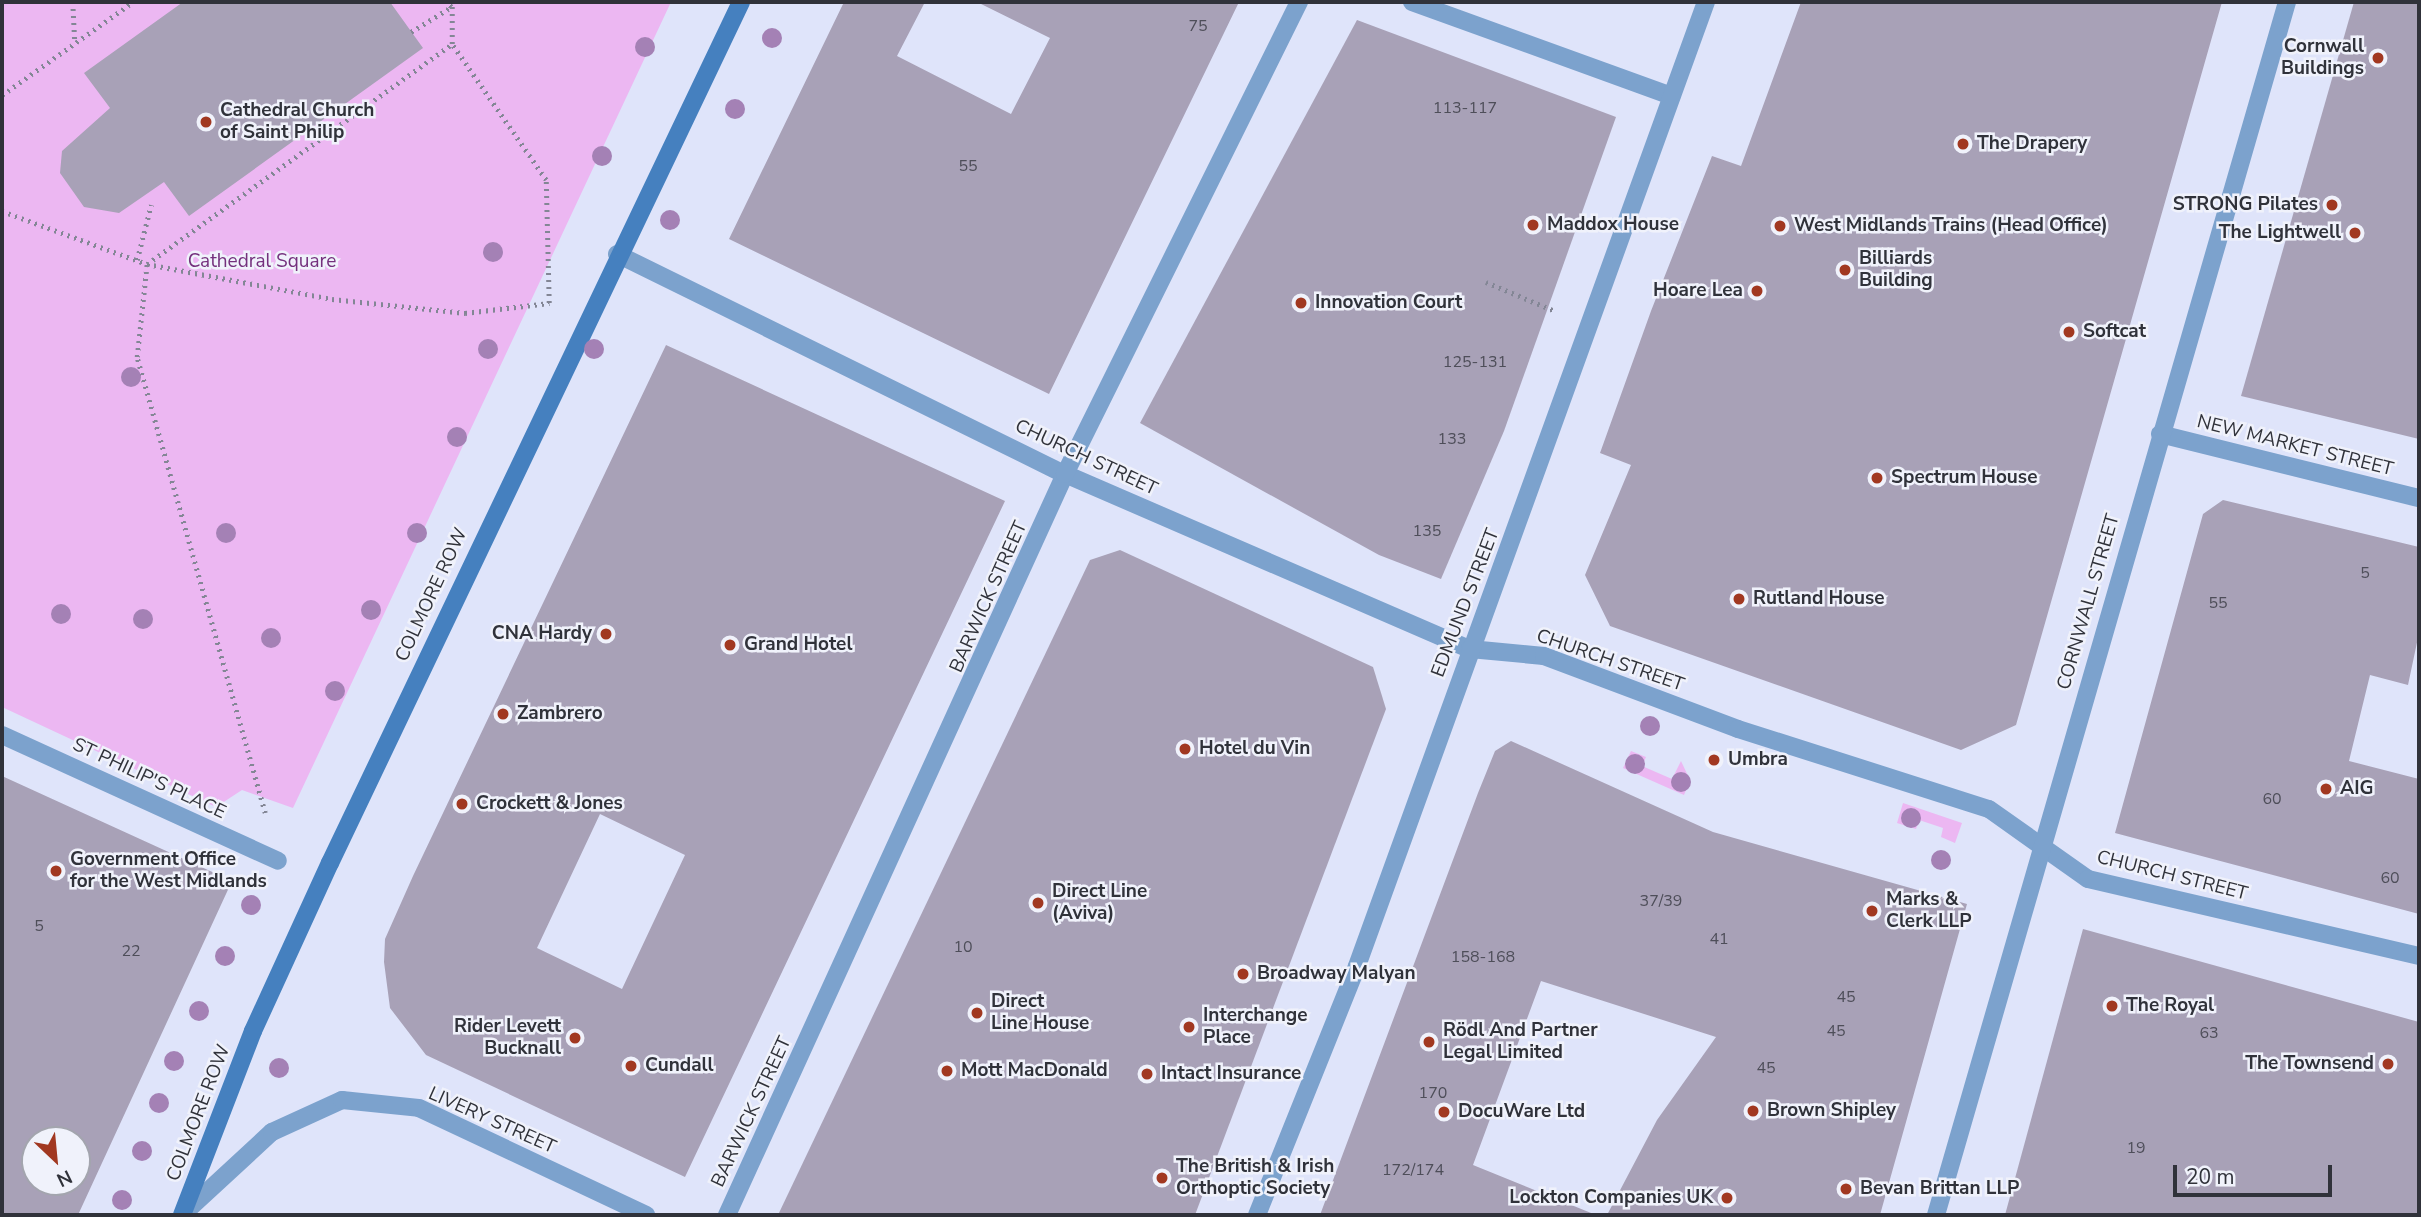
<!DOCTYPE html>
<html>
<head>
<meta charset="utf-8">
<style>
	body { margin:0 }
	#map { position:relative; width:2421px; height:1217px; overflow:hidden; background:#dfe4fa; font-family:"Nunito Sans",sans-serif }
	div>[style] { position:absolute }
	.green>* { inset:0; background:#ecb7f2 }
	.building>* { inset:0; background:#a8a1b7 }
	.path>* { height:4.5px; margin-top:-2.25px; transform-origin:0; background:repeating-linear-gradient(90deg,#838695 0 2px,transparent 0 7px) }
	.street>* { height:18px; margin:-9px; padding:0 9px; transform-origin:9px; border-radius:9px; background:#7ca2cd }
	.secondary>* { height:18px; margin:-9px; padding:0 9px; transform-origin:9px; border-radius:9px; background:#4580bf }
	.trees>* { width:20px; height:20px; margin:-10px; border-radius:50%; background:#a481b5 }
	.dots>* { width:19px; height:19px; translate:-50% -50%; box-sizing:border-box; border:4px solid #f0f2fb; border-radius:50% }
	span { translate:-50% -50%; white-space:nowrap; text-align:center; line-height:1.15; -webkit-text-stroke:5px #f0f2fb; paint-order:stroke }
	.number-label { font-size:16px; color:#4e4e59 }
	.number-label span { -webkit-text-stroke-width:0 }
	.poi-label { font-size:19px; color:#30323a; font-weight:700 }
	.right { translate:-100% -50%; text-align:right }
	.left { translate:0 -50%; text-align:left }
	.park-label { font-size:19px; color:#74307d }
	.street-label { font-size:19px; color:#30323a }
	.frame { position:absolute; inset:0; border:4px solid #30323a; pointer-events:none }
	.north { position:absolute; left:21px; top:1126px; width:70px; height:70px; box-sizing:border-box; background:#f0f2fb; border:2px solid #a3a5ae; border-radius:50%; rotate:154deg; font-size:19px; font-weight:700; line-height:28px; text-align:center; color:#30323a }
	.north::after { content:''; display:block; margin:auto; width:24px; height:32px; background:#a13821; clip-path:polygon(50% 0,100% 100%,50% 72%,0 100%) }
	.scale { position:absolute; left:2173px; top:1165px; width:159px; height:32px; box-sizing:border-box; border:4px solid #30323a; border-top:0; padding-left:9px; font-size:21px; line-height:24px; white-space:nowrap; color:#30323a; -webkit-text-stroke:5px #f0f2fb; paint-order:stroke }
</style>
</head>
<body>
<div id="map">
	<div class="green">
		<i style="clip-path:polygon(2px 2px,671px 2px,293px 808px,242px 790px,216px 807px,2px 707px)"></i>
		<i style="clip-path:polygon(1631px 751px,1646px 757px,1642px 766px,1672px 779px,1681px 761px,1690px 780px,1684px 795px,1623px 768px)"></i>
		<i style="clip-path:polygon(1903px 803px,1962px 823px,1955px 843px,1941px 837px,1943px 828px,1919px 820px,1916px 829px,1897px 823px)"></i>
	</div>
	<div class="building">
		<i style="clip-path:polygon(183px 2px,390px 2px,423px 48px,189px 216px,164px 182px,119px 213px,84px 207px,60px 173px,62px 151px,110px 108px,84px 73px)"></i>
		<i style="clip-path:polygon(844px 2px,925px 2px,897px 56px,1011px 114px,1050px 38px,977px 2px,1239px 2px,1049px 394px,729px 239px)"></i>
		<i style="clip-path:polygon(1801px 2px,2222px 2px,2016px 725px,1961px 750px,1610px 626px,1585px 575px,1631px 465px,1600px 453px,1651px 311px,1712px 156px,1741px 166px)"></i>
		<i style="clip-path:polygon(2354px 2px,2419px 2px,2419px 439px,2241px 396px)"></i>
		<i style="clip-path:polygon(1357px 20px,1616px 117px,1504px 431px,1441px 579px,1379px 555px,1140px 423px)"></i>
		<i style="clip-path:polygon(evenodd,666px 345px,1005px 501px,685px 1177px,426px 1055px,390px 1008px,384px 962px,385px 939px,413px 876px,666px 345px,600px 814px,685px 855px,622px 989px,537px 948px,600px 814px)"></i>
		<i style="clip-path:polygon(2223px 500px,2419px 547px,2419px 633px,2408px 685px,2370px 675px,2349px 761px,2419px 779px,2419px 914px,2115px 833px,2203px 514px)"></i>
		<i style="clip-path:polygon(1120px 550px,1373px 667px,1386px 709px,1195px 1215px,778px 1215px,1090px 560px)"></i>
		<i style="clip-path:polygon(1511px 741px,1713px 832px,1967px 904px,1880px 1215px,1607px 1215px,1657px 1120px,1716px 1037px,1541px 981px,1473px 1165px,1596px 1215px,1320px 1215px,1478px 793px,1495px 751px)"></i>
		<i style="clip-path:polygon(evenodd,2px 776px,232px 881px,78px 1215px,2px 1215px,2px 776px,35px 1140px,77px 1140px,77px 1182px,35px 1182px,35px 1140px)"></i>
		<i style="clip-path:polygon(2083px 929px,2419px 1022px,2419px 1215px,2005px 1215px)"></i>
	</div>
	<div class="path">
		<i style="left:73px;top:2px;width:41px;rotate:87.2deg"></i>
		<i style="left:411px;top:32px;width:47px;rotate:-32deg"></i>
		<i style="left:451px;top:7px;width:6px;rotate:-129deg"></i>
		<i style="left:2px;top:95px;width:161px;rotate:-35.4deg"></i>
		<i style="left:2px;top:211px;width:154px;rotate:20.1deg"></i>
		<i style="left:147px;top:264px;width:188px;rotate:10.7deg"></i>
		<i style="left:332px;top:299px;width:134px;rotate:6deg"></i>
		<i style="left:465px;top:313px;width:85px;rotate:-6.8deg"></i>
		<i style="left:549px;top:303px;width:123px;rotate:-91.4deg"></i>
		<i style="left:546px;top:180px;width:165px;rotate:-124.7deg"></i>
		<i style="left:452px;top:44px;width:42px;rotate:-90deg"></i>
		<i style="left:137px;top:260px;width:57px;rotate:-75.7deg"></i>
		<i style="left:1486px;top:282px;width:75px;rotate:22.8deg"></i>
		<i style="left:265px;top:813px;width:474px;rotate:-105.7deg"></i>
		<i style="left:137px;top:357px;width:94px;rotate:-83.9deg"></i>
		<i style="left:147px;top:264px;width:376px;rotate:-35.8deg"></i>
	</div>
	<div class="street">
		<i style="left:1412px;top:2px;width:276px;rotate:19.9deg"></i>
		<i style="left:617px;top:254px;width:499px;rotate:26.2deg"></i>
		<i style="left:1065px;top:474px;width:441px;rotate:23.4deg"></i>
		<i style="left:1470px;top:649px;width:74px;rotate:5.4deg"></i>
		<i style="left:1544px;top:656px;width:207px;rotate:20.6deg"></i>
		<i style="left:1738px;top:729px;width:263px;rotate:17.7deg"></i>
		<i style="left:1989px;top:809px;width:121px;rotate:35.3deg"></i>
		<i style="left:2088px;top:879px;width:340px;rotate:13.1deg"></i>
		<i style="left:2160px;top:434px;width:267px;rotate:13.9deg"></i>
		<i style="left:2px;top:735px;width:303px;rotate:24.5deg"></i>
		<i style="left:183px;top:1214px;width:121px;rotate:-42.7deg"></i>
		<i style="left:272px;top:1132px;width:77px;rotate:-24.6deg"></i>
		<i style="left:342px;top:1100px;width:77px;rotate:5.9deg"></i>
		<i style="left:419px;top:1108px;width:251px;rotate:25.2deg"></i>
		<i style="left:727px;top:1215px;width:814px;rotate:-65.48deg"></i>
		<i style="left:1065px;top:474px;width:527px;rotate:-63.63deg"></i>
		<i style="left:1257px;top:1215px;width:268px;rotate:-68.1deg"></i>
		<i style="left:1357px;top:966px;width:1025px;rotate:-70.1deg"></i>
		<i style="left:1936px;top:1215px;width:1263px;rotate:-73.86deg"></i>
	</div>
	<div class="secondary">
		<i style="left:182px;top:1215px;width:197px;rotate:-68.9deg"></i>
		<i style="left:253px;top:1031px;width:185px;rotate:-65.4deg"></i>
		<i style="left:330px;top:863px;width:954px;rotate:-64.48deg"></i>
	</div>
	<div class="trees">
		<i style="left:772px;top:38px"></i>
		<i style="left:645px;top:47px"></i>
		<i style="left:735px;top:109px"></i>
		<i style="left:602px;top:156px"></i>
		<i style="left:670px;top:220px"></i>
		<i style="left:493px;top:252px"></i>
		<i style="left:488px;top:349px"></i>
		<i style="left:594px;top:349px"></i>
		<i style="left:131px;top:377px"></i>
		<i style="left:457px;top:437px"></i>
		<i style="left:226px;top:533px"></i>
		<i style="left:417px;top:533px"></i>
		<i style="left:371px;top:610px"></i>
		<i style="left:61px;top:614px"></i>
		<i style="left:143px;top:619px"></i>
		<i style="left:271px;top:638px"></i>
		<i style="left:335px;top:691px"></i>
		<i style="left:1650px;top:726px"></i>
		<i style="left:1635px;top:764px"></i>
		<i style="left:1681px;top:782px"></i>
		<i style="left:1911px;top:818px"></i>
		<i style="left:1941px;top:860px"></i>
		<i style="left:251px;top:905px"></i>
		<i style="left:225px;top:956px"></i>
		<i style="left:199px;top:1011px"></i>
		<i style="left:174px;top:1061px"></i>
		<i style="left:279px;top:1068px"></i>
		<i style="left:159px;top:1103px"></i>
		<i style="left:142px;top:1151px"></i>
		<i style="left:122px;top:1200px"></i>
	</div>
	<div class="dots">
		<i style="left:2378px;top:58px;background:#a13821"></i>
		<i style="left:206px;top:122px;background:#a13821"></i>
		<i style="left:1963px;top:144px;background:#a13821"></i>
		<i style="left:2332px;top:205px;background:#a13821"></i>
		<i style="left:1533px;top:225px;background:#a13821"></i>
		<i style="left:1780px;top:226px;background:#a13821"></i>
		<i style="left:2355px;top:233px;background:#a13821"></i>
		<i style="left:1845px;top:270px;background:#a13821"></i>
		<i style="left:1757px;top:291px;background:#a13821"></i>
		<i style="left:1301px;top:303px;background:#a13821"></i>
		<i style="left:2069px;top:332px;background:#a13821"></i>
		<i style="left:1877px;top:478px;background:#a13821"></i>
		<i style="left:1739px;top:599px;background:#a13821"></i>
		<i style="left:606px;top:634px;background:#a13821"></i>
		<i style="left:730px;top:645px;background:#a13821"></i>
		<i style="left:503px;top:714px;background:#a13821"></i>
		<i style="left:1185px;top:749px;background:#a13821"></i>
		<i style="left:1714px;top:760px;background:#a13821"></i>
		<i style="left:2326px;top:789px;background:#a13821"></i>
		<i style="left:462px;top:804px;background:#a13821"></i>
		<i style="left:56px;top:871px;background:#a13821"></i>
		<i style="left:1038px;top:903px;background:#a13821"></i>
		<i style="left:1872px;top:911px;background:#a13821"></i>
		<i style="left:1243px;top:974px;background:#a13821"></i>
		<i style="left:2112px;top:1006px;background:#a13821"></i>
		<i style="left:977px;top:1013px;background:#a13821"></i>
		<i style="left:1189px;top:1027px;background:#a13821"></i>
		<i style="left:575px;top:1038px;background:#a13821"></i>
		<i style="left:1429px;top:1042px;background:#a13821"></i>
		<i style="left:2388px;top:1064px;background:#a13821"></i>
		<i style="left:631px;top:1066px;background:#a13821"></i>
		<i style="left:947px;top:1071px;background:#a13821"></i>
		<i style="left:1147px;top:1074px;background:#a13821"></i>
		<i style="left:1753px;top:1111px;background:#a13821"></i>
		<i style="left:1444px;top:1112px;background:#a13821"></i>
		<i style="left:1162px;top:1178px;background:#a13821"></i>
		<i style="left:1846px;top:1189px;background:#a13821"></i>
		<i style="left:1727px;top:1198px;background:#a13821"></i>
	</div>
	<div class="number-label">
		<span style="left:1198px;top:26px">75</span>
		<span style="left:1465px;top:108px">113-117</span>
		<span style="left:968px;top:166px">55</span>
		<span style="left:1475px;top:362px">125-131</span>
		<span style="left:1452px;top:439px">133</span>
		<span style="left:1427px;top:531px">135</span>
		<span style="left:2365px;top:573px">5</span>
		<span style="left:2218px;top:603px">55</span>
		<span style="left:2272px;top:799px">60</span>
		<span style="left:2390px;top:878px">60</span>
		<span style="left:1661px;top:901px">37/39</span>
		<span style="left:39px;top:926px">5</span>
		<span style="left:1719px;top:939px">41</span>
		<span style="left:963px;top:947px">10</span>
		<span style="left:131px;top:951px">22</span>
		<span style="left:1483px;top:957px">158-168</span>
		<span style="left:1846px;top:997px">45</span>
		<span style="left:1836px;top:1031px">45</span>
		<span style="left:2209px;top:1033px">63</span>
		<span style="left:1766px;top:1068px">45</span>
		<span style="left:1433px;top:1093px">170</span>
		<span style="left:2136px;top:1148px">19</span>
		<span style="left:1413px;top:1170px">172/174</span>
	</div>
	<div class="poi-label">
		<span class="right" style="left:2364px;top:58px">Cornwall<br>Buildings</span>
		<span class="left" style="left:220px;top:122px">Cathedral Church<br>of Saint Philip</span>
		<span class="left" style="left:1977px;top:144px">The Drapery</span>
		<span class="right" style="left:2318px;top:205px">STRONG Pilates</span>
		<span class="left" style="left:1547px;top:225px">Maddox House</span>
		<span class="left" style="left:1794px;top:226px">West Midlands Trains (Head Office)</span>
		<span class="right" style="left:2341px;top:233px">The Lightwell</span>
		<span class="left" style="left:1859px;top:270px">Billiards<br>Building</span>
		<span class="right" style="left:1743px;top:291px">Hoare Lea</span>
		<span class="left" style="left:1315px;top:303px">Innovation Court</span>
		<span class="left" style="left:2083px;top:332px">Softcat</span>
		<span class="left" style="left:1891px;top:478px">Spectrum House</span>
		<span class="left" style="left:1753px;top:599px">Rutland House</span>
		<span class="right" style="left:592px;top:634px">CNA Hardy</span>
		<span class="left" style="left:744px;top:645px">Grand Hotel</span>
		<span class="left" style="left:517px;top:714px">Zambrero</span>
		<span class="left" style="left:1199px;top:749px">Hotel du Vin</span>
		<span class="left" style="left:1728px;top:760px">Umbra</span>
		<span class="left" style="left:2340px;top:789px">AIG</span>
		<span class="left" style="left:476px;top:804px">Crockett &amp; Jones</span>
		<span class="left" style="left:70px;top:871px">Government Office<br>for the West Midlands</span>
		<span class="left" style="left:1052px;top:903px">Direct Line<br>(Aviva)</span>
		<span class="left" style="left:1886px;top:911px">Marks &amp;<br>Clerk LLP</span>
		<span class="left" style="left:1257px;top:974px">Broadway Malyan</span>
		<span class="left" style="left:991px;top:1013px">Direct<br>Line House</span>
		<span class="left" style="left:2126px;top:1006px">The Royal</span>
		<span class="left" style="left:1203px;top:1027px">Interchange<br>Place</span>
		<span class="right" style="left:561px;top:1038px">Rider Levett<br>Bucknall</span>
		<span class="left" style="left:1443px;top:1042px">Rödl And Partner<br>Legal Limited</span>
		<span class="right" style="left:2374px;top:1064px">The Townsend</span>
		<span class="left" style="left:645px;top:1066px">Cundall</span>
		<span class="left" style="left:961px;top:1071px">Mott MacDonald</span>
		<span class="left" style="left:1161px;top:1074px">Intact Insurance</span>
		<span class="left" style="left:1767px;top:1111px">Brown Shipley</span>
		<span class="left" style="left:1458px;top:1112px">DocuWare Ltd</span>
		<span class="left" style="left:1176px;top:1178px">The British &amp; Irish<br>Orthoptic Society</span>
		<span class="left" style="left:1860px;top:1189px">Bevan Brittan LLP</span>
		<span class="right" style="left:1713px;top:1198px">Lockton Companies UK</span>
	</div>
	<div class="park-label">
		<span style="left:262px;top:262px">Cathedral Square</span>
	</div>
	<div class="street-label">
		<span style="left:2295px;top:446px;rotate:14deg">NEW MARKET STREET</span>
		<span style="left:1086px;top:458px;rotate:25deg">CHURCH STREET</span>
		<span style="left:432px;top:595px;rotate:-65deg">COLMORE ROW</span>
		<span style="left:989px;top:597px;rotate:-66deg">BARWICK STREET</span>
		<span style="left:2089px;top:602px;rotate:-74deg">CORNWALL STREET</span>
		<span style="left:1466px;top:603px;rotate:-69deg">EDMUND STREET</span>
		<span style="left:1610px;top:661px;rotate:19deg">CHURCH STREET</span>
		<span style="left:149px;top:779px;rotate:25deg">ST PHILIP'S PLACE</span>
		<span style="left:2172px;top:876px;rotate:14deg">CHURCH STREET</span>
		<span style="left:752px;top:1112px;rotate:-65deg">BARWICK STREET</span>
		<span style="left:199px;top:1113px;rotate:-69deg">COLMORE ROW</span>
		<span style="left:492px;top:1121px;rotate:24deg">LIVERY STREET</span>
	</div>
	<div class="frame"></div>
	<div class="north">N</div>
	<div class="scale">20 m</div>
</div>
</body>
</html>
